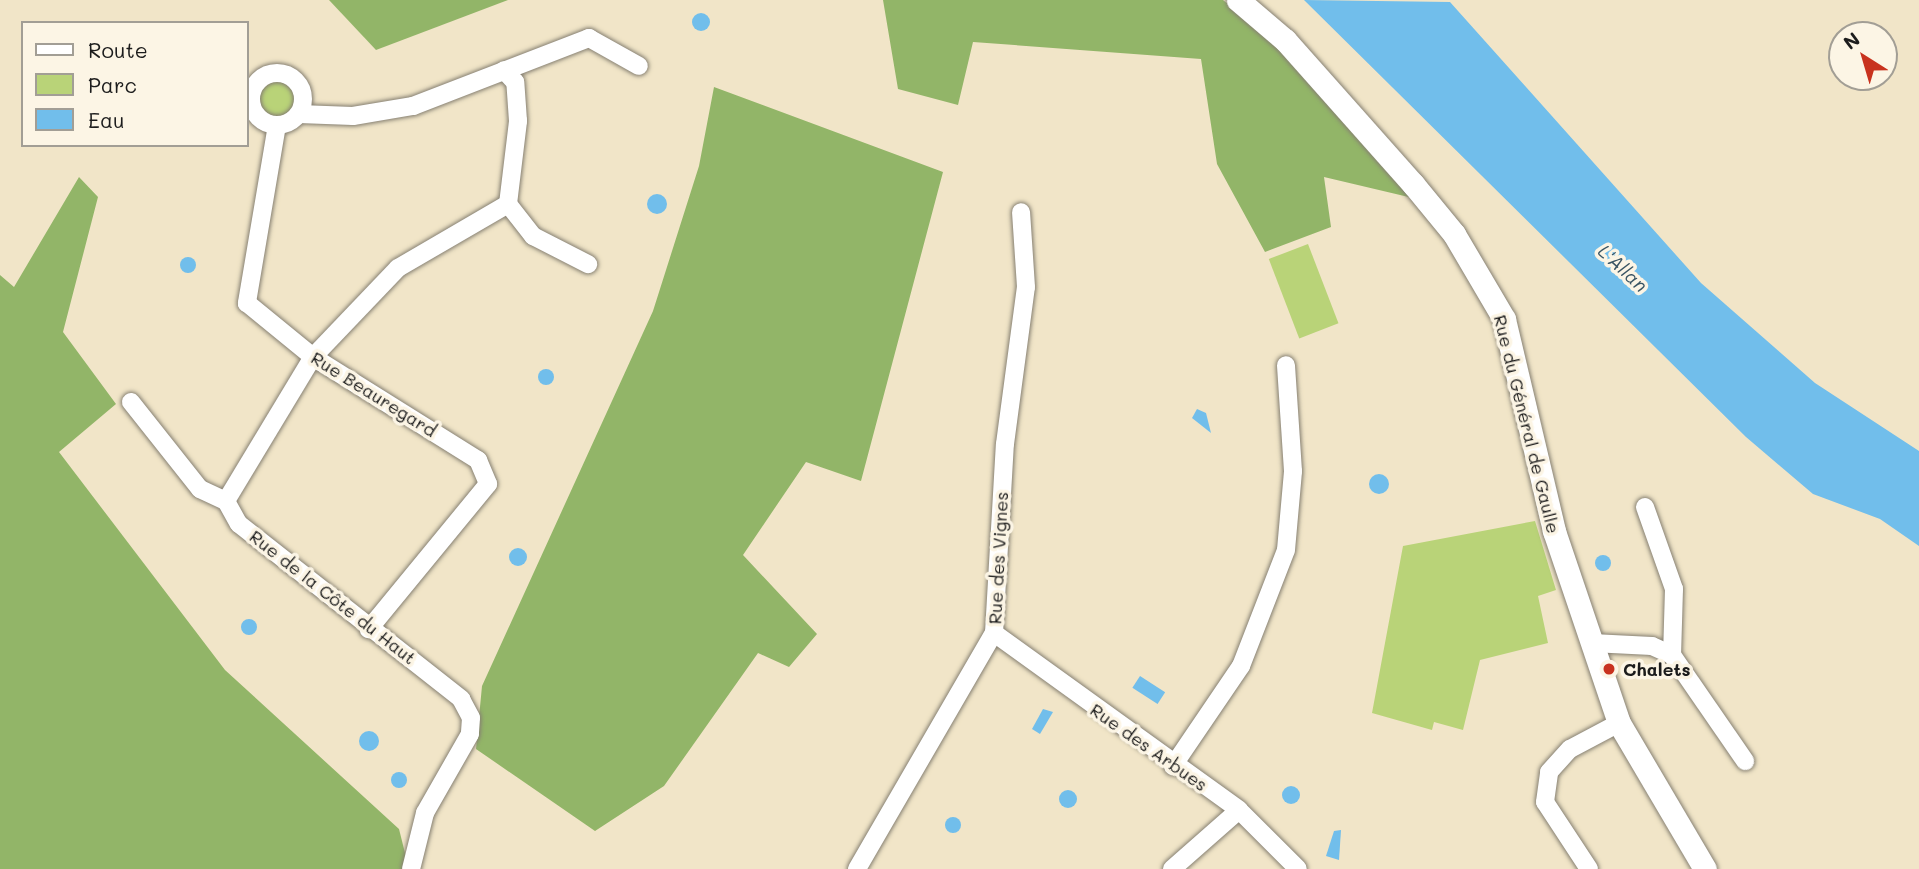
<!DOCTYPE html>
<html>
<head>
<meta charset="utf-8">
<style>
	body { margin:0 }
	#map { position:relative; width:1919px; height:869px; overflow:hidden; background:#f1e5c8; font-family:Mali,sans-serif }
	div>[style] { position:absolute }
	.green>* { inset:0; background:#b9d378; transform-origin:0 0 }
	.round { border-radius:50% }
	.forest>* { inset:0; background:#92b568 }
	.water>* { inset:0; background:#71beeb; transform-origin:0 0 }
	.roads { filter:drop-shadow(0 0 2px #868072) drop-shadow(0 0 2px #868072) }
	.minor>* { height:18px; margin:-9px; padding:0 9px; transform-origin:9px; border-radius:9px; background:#fff }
	.minor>.ring { margin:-9px; padding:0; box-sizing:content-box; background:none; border:18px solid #fff; border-radius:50% }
	.major>* { height:23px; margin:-11.5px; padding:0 11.5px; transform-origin:11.5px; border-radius:11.5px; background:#fff }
	.dots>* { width:19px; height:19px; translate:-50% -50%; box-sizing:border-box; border:4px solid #fcf5e5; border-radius:50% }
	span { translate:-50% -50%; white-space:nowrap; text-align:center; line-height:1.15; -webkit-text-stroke:7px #fcf5e5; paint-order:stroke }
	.street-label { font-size:18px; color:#1c1c1c }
	.poi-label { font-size:18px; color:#1c1c1c; font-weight:700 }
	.left { translate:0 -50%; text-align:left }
	.water-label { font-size:19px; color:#3a5564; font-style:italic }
	.legend { position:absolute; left:21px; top:21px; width:228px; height:126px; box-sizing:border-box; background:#fcf5e5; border:2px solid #a29e95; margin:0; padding:9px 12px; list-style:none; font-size:21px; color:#1c1c1c }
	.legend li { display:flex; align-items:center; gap:14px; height:35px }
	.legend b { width:35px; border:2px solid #a29e95 }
	.north { position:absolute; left:1828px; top:21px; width:70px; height:70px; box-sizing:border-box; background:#fcf5e5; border:2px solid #a29e95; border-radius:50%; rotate:323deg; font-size:19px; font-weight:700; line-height:28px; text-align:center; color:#1c1c1c }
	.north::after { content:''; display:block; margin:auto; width:24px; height:32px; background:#c8321e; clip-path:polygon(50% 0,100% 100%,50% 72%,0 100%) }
</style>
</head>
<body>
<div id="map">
	<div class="green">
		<i class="round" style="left:257px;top:79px;width:40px;height:40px"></i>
		<i style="left:1308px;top:244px;width:85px;height:42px;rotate:69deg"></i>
		<i style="clip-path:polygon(1535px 521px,1556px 590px,1538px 596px,1548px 643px,1480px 660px,1463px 730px,1434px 722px,1432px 730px,1372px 713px,1403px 546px)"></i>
	</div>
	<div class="forest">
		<i style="clip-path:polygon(329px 0,508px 0,376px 50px)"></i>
		<i style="clip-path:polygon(883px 0,1223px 0,1272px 40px,1417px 199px,1324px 177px,1331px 227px,1265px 252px,1217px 164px,1201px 59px,973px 42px,958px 105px,898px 89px)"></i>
		<i style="clip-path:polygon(714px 87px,943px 172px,861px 481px,806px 462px,743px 555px,817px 634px,789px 667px,758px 653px,664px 786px,595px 831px,476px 749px,482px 686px,653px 311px,699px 166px)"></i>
		<i style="clip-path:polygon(79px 177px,98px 197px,63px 332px,116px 404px,59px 452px,225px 670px,399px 829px,409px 869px,0 869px,0 275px,14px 287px)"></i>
	</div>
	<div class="water">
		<i style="clip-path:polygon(1304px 0,1450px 2px,1701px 283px,1815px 383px,1919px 451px,1919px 546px,1880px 519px,1813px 494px,1746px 437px)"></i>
		<i class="round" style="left:692px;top:13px;width:18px;height:18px"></i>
		<i class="round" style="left:647px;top:194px;width:20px;height:20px"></i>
		<i class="round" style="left:180px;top:257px;width:16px;height:16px"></i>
		<i class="round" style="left:538px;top:369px;width:16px;height:16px"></i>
		<i style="clip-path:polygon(1197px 409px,1206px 413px,1211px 433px,1192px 418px)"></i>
		<i class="round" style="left:1369px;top:474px;width:20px;height:20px"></i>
		<i class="round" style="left:509px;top:548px;width:18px;height:18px"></i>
		<i class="round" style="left:1595px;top:555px;width:16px;height:16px"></i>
		<i class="round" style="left:241px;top:619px;width:16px;height:16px"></i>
		<i style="left:1140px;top:676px;width:30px;height:14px;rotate:33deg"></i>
		<i style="clip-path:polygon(1043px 709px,1053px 712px,1040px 734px,1032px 729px)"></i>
		<i class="round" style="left:359px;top:731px;width:20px;height:20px"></i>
		<i class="round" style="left:391px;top:772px;width:16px;height:16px"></i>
		<i class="round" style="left:1282px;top:786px;width:18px;height:18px"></i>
		<i class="round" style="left:1059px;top:790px;width:18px;height:18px"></i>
		<i class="round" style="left:945px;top:817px;width:16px;height:16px"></i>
		<i style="clip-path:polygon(1341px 830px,1339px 860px,1326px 856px,1334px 831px)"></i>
	</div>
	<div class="roads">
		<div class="minor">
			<i class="ring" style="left:251px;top:73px;width:34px;height:34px"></i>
			<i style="left:299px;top:114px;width:54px;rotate:2.1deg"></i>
			<i style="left:353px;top:116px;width:61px;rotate:-9.5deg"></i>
			<i style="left:413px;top:106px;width:189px;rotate:-21.1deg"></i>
			<i style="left:589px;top:38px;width:57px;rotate:29.2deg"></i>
			<i style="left:277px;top:125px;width:181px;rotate:99.6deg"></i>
			<i style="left:247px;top:303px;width:85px;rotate:39.3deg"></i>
			<i style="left:313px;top:357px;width:195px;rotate:32deg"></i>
			<i style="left:478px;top:460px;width:26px;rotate:67deg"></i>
			<i style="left:488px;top:484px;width:188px;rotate:129.4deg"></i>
			<i style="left:508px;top:204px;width:41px;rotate:52deg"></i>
			<i style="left:533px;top:236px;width:62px;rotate:27deg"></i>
			<i style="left:131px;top:402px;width:111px;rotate:51.6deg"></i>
			<i style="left:200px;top:489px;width:29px;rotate:25deg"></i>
			<i style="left:226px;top:501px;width:26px;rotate:61deg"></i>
			<i style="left:239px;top:524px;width:283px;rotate:38.2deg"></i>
			<i style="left:461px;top:699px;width:21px;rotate:62deg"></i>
			<i style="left:471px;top:718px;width:16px;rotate:94deg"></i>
			<i style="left:470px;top:734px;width:91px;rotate:119.7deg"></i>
			<i style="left:425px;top:813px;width:58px;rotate:104deg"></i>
			<i style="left:226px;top:501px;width:168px;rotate:-58.9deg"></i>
			<i style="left:313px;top:357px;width:123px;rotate:-46.3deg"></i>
			<i style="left:398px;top:268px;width:127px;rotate:-30.2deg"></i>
			<i style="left:508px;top:204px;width:84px;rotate:-83.1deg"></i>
			<i style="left:518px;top:121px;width:39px;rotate:-94deg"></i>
			<i style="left:515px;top:82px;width:16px;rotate:-133deg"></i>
			<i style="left:1645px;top:507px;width:87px;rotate:70.5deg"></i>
			<i style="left:1674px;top:589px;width:66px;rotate:91.7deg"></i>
			<i style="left:994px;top:633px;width:302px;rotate:35.8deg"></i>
			<i style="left:1239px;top:810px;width:83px;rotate:45deg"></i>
			<i style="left:1592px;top:643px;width:60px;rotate:2.9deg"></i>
			<i style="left:1652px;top:646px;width:22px;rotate:24deg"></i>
			<i style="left:1672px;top:655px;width:129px;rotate:55.4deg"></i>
			<i style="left:1173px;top:766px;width:121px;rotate:-55.8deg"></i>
			<i style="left:1241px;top:666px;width:124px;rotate:-68.8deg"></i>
			<i style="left:1286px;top:550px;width:79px;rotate:-84.9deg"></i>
			<i style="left:1293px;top:471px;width:106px;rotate:-93.8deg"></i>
			<i style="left:857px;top:869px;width:273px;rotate:-59.9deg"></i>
			<i style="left:994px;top:633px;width:189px;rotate:-86.7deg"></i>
			<i style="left:1005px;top:444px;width:158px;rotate:-82.4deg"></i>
			<i style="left:1026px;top:287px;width:75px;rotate:-93.8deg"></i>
			<i style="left:1172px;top:869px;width:89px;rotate:-41.4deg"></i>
			<i style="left:1589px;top:869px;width:80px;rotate:-123.3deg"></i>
			<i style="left:1545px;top:802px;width:30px;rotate:-82deg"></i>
			<i style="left:1549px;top:772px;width:31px;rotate:-48deg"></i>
			<i style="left:1570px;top:749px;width:55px;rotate:-28deg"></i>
		</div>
		<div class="major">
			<i style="left:1238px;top:0;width:62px;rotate:40.4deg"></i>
			<i style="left:1285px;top:40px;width:193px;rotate:48.4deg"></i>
			<i style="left:1413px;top:184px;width:65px;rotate:50.6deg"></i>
			<i style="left:1454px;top:234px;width:99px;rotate:59.5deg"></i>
			<i style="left:1504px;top:319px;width:218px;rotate:76.7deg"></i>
			<i style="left:1554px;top:531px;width:203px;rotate:71.3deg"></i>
			<i style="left:1619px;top:723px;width:169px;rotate:59.5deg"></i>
		</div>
	</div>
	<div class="dots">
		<i style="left:1609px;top:669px;background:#c8321e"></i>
	</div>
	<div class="street-label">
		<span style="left:374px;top:394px;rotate:32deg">Rue Beauregard</span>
		<span style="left:1527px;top:424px;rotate:76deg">Rue du Général de Gaulle</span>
		<span style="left:998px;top:558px;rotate:-87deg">Rue des Vignes</span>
		<span style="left:333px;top:597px;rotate:38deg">Rue de la Côte du Haut</span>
		<span style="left:1149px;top:747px;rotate:35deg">Rue des Arbues</span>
	</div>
	<div class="poi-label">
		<span class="left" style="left:1623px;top:669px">Chalets</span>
	</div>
	<div class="water-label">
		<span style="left:1623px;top:268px;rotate:43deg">L'Allan</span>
	</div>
	<ul class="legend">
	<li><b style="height:9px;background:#fff"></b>Route</li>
	<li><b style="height:19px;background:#b9d378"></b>Parc</li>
	<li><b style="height:19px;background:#71beeb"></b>Eau</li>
	</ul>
	<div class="north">N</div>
</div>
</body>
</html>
